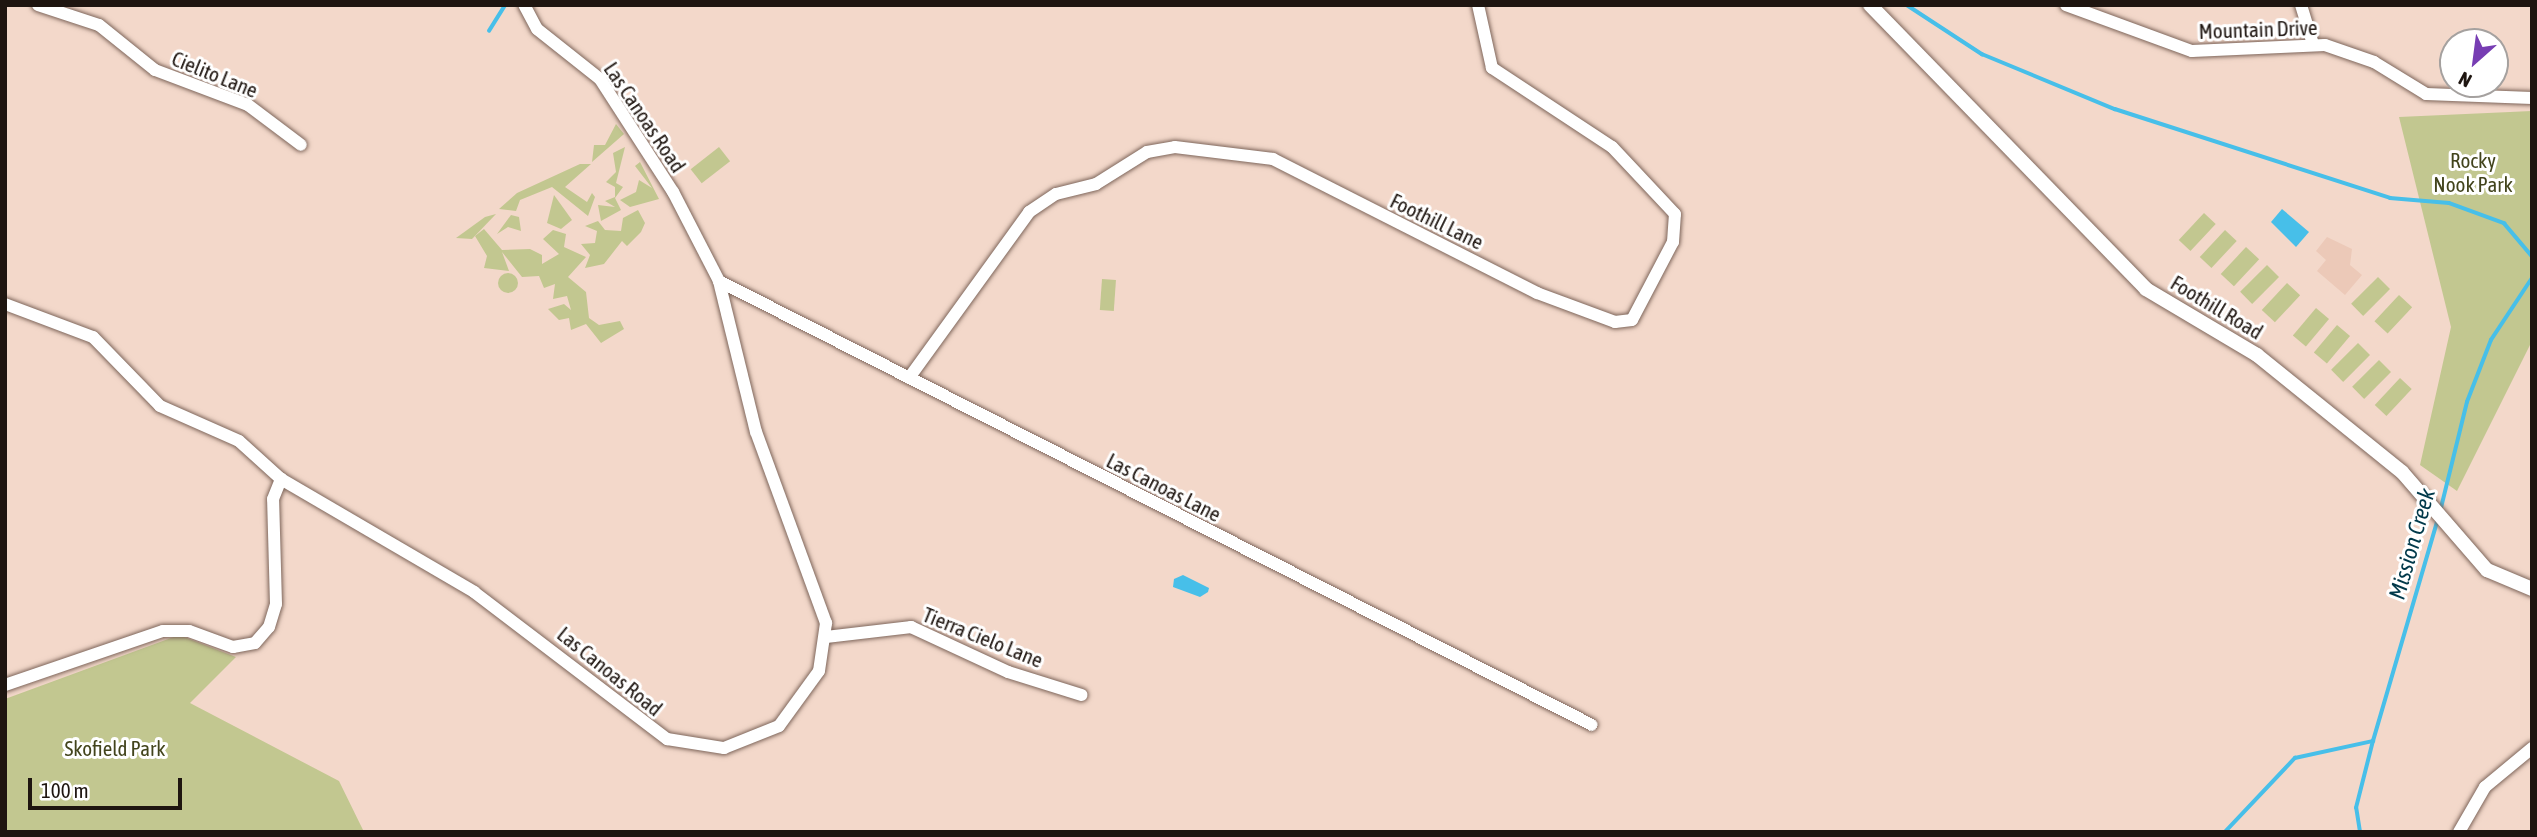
<!DOCTYPE html>
<html>
<head>
<meta charset="utf-8">
<style>
	body { margin:0 }
	#map { position:relative; width:2537px; height:837px; overflow:hidden; background:#f3d8ca; font-family:"Asap Condensed",sans-serif }
	div>[style] { position:absolute }
	.built>* { inset:0; background:#ecc9b8 }
	.green>* { inset:0; background:#c2c790; transform-origin:0 0 }
	.round { border-radius:50% }
	.water>* { inset:0; background:#47bfe9 }
	.stream>* { height:3.5px; margin:-1.75px; padding:0 1.75px; transform-origin:1.75px; border-radius:1.75px; background:#47bfe9 }
	.roads { filter:drop-shadow(0 0 2px #7e665b) drop-shadow(0 0 2px #7e665b) }
	.minor>* { height:12px; margin:-6px; padding:0 6px; transform-origin:6px; border-radius:6px; background:#fff }
	.major>* { height:14px; margin:-7px; padding:0 7px; transform-origin:7px; border-radius:7px; background:#fff }
	span { translate:-50% -50%; white-space:nowrap; text-align:center; line-height:1.15; -webkit-text-stroke:6px #fff; paint-order:stroke }
	.street-label { font-size:21px; color:#1e1510 }
	.park-label { font-size:21px; color:#42441c }
	.water-label { font-size:23px; color:#01394a; font-style:italic }
	.frame { position:absolute; inset:0; border:7px solid #1e1510; pointer-events:none }
	.north { position:absolute; left:2439px; top:28px; width:70px; height:70px; box-sizing:border-box; background:#fff; border:2px solid #a5a19f; border-radius:50%; rotate:208deg; font-size:19px; font-weight:700; line-height:28px; text-align:center; color:#1e1510 }
	.north::after { content:''; display:block; margin:auto; width:24px; height:32px; background:#773db3; clip-path:polygon(50% 0,100% 100%,50% 72%,0 100%) }
	.scale { position:absolute; left:28px; top:778px; width:154px; height:32px; box-sizing:border-box; border:4px solid #1e1510; border-top:0; padding-left:9px; font-size:21px; line-height:24px; white-space:nowrap; color:#1e1510; -webkit-text-stroke:5px #fff; paint-order:stroke }
</style>
</head>
<body>
<div id="map">
	<div class="built">
		<i style="clip-path:polygon(2327px 237px,2352px 249px,2350px 265px,2362px 275px,2345px 295px,2317px 271px,2326px 260px,2316px 251px)"></i>
	</div>
	<div class="green">
		<i style="clip-path:polygon(2532px 111px,2532px 341px,2457px 491px,2420px 465px,2451px 327px,2399px 117px)"></i>
		<i style="clip-path:polygon(616px 124px,624px 134px,592px 162px,594px 145px,605px 145px)"></i>
		<i style="clip-path:polygon(625px 147px,616px 183px,623px 187px,615px 198px,621px 210px,601px 221px,598px 205px,615px 207px,605px 201px,615px 197px,615px 187px,606px 182px,616px 172px,613px 153px)"></i>
		<i style="left:719px;top:147px;width:18px;height:36px;rotate:52deg"></i>
		<i style="clip-path:polygon(640px 162px,659px 199px,630px 207px,620px 200px,636px 192px,639px 180px,652px 188px,635px 166px)"></i>
		<i style="clip-path:polygon(580px 164px,591px 164px,565px 187px,587px 202px,592px 193px,595px 197px,588px 216px,552px 187px,520px 200px,516px 211px,499px 209px,517px 193px)"></i>
		<i style="clip-path:polygon(554px 195px,572px 220px,561px 229px,547px 223px)"></i>
		<i style="clip-path:polygon(638px 210px,645px 223px,641px 232px,627px 246px,622px 241px,604px 264px,585px 268px,590px 255px,581px 244px,595px 243px,597px 231px,585px 226px,598px 221px,605px 230px,621px 231px,623px 218px)"></i>
		<i style="left:2204px;top:213px;width:16px;height:37px;rotate:43deg"></i>
		<i style="clip-path:polygon(496px 214px,472px 239px,456px 238px,485px 217px)"></i>
		<i style="clip-path:polygon(511px 215px,519px 217px,521px 231px,508px 227px,497px 234px)"></i>
		<i style="clip-path:polygon(484px 229px,502px 250px,530px 249px,542px 255px,542px 264px,559px 254px,543px 239px,553px 230px,566px 234px,564px 247px,586px 257px,568px 277px,586px 292px,589px 318px,599px 325px,620px 321px,624px 329px,601px 343px,586px 324px,571px 330px,569px 318px,559px 320px,548px 309px,564px 304px,571px 310px,567px 296px,553px 299px,555px 284px,544px 288px,539px 276px,522px 277px,502px 252px,509px 271px,484px 268px,487px 256px,475px 236px)"></i>
		<i style="left:2225px;top:230px;width:16px;height:37px;rotate:43deg"></i>
		<i style="left:2246px;top:247px;width:18px;height:37px;rotate:43deg"></i>
		<i style="left:2267px;top:265px;width:17px;height:38px;rotate:45deg"></i>
		<i class="round" style="left:498px;top:273px;width:20px;height:20px"></i>
		<i style="left:2378px;top:277px;width:17px;height:38px;rotate:45deg"></i>
		<i style="left:1102px;top:279px;width:14px;height:31px;rotate:4deg"></i>
		<i style="left:2287px;top:283px;width:18px;height:37px;rotate:43deg"></i>
		<i style="left:2399px;top:295px;width:18px;height:36px;rotate:43deg"></i>
		<i style="left:2316px;top:308px;width:17px;height:36px;rotate:40deg"></i>
		<i style="left:2337px;top:325px;width:17px;height:36px;rotate:40deg"></i>
		<i style="left:2358px;top:343px;width:17px;height:38px;rotate:45deg"></i>
		<i style="left:2379px;top:360px;width:17px;height:38px;rotate:45deg"></i>
		<i style="left:2400px;top:378px;width:16px;height:37px;rotate:43deg"></i>
		<i style="clip-path:polygon(179px 635px,236px 657px,190px 703px,339px 781px,364px 832px,5px 832px,5px 699px)"></i>
	</div>
	<div class="water">
		<i style="clip-path:polygon(2282px 209px,2309px 232px,2296px 247px,2271px 222px)"></i>
		<i style="clip-path:polygon(1183px 575px,1209px 588px,1208px 592px,1200px 597px,1173px 587px,1174px 579px)"></i>
	</div>
	<div class="stream">
		<i style="left:1907px;top:5px;width:90px;rotate:33.2deg"></i>
		<i style="left:1982px;top:54px;width:144px;rotate:22.5deg"></i>
		<i style="left:2115px;top:109px;width:289px;rotate:17.9deg"></i>
		<i style="left:2390px;top:198px;width:59px;rotate:4.8deg"></i>
		<i style="left:2449px;top:203px;width:59px;rotate:20deg"></i>
		<i style="left:2504px;top:223px;width:43px;rotate:49.7deg"></i>
		<i style="left:489px;top:31px;width:31px;rotate:-58deg"></i>
		<i style="left:2440px;top:512px;width:113px;rotate:-76.2deg"></i>
		<i style="left:2467px;top:402px;width:66px;rotate:-68.8deg"></i>
		<i style="left:2491px;top:340px;width:74px;rotate:-56.5deg"></i>
		<i style="left:2225px;top:832px;width:102px;rotate:-46.6deg"></i>
		<i style="left:2295px;top:758px;width:80px;rotate:-12.3deg"></i>
		<i style="left:2360px;top:832px;width:24px;rotate:-99deg"></i>
		<i style="left:2356px;top:808px;width:69px;rotate:-75.8deg"></i>
		<i style="left:2373px;top:741px;width:231px;rotate:-73.7deg"></i>
	</div>
	<div class="roads">
		<div class="minor">
			<i style="left:38px;top:5px;width:64px;rotate:18.2deg"></i>
			<i style="left:99px;top:25px;width:72px;rotate:38.8deg"></i>
			<i style="left:155px;top:70px;width:99px;rotate:20.6deg"></i>
			<i style="left:248px;top:105px;width:66px;rotate:37deg"></i>
			<i style="left:2066px;top:5px;width:134px;rotate:20.1deg"></i>
			<i style="left:2192px;top:51px;width:133px;rotate:-2.6deg"></i>
			<i style="left:2325px;top:45px;width:52px;rotate:19.1deg"></i>
			<i style="left:2374px;top:62px;width:61px;rotate:31.6deg"></i>
			<i style="left:2426px;top:94px;width:106px;rotate:2.2deg"></i>
			<i style="left:2301px;top:5px;width:41px;rotate:72.9deg"></i>
			<i style="left:719px;top:281px;width:979px;rotate:26.96deg"></i>
			<i style="left:5px;top:304px;width:94px;rotate:20.6deg"></i>
			<i style="left:93px;top:337px;width:96px;rotate:45.8deg"></i>
			<i style="left:160px;top:406px;width:86px;rotate:23.9deg"></i>
			<i style="left:239px;top:441px;width:57px;rotate:42.1deg"></i>
			<i style="left:281px;top:479px;width:224px;rotate:30.3deg"></i>
			<i style="left:474px;top:592px;width:243px;rotate:37.3deg"></i>
			<i style="left:667px;top:739px;width:58px;rotate:9deg"></i>
			<i style="left:724px;top:748px;width:59px;rotate:-21.8deg"></i>
			<i style="left:779px;top:726px;width:68px;rotate:-54deg"></i>
			<i style="left:819px;top:671px;width:49px;rotate:-81.7deg"></i>
			<i style="left:826px;top:623px;width:203px;rotate:-110.1deg"></i>
			<i style="left:756px;top:432px;width:155px;rotate:-103.8deg"></i>
			<i style="left:719px;top:281px;width:100px;rotate:-117.3deg"></i>
			<i style="left:673px;top:192px;width:135px;rotate:-122.9deg"></i>
			<i style="left:600px;top:79px;width:80px;rotate:-141.6deg"></i>
			<i style="left:537px;top:29px;width:27px;rotate:-118deg"></i>
			<i style="left:909px;top:378px;width:205px;rotate:-54.1deg"></i>
			<i style="left:1029px;top:212px;width:32px;rotate:-34deg"></i>
			<i style="left:1056px;top:194px;width:41px;rotate:-14deg"></i>
			<i style="left:1096px;top:184px;width:60px;rotate:-32.1deg"></i>
			<i style="left:1147px;top:152px;width:28px;rotate:-10deg"></i>
			<i style="left:1175px;top:147px;width:99px;rotate:7deg"></i>
			<i style="left:1273px;top:159px;width:296px;rotate:26.9deg"></i>
			<i style="left:1537px;top:293px;width:83px;rotate:20.4deg"></i>
			<i style="left:1615px;top:322px;width:17px;rotate:-7deg"></i>
			<i style="left:1632px;top:320px;width:88px;rotate:-62.3deg"></i>
			<i style="left:1673px;top:242px;width:28px;rotate:-86deg"></i>
			<i style="left:1675px;top:214px;width:92px;rotate:-133.2deg"></i>
			<i style="left:1612px;top:147px;width:144px;rotate:-146.6deg"></i>
			<i style="left:1492px;top:68px;width:65px;rotate:-102.5deg"></i>
			<i style="left:826px;top:637px;width:86px;rotate:-6.7deg"></i>
			<i style="left:911px;top:627px;width:107px;rotate:24.9deg"></i>
			<i style="left:1008px;top:672px;width:77px;rotate:17.3deg"></i>
			<i style="left:5px;top:685px;width:167px;rotate:-18.9deg"></i>
			<i style="left:163px;top:631px;width:26px"></i>
			<i style="left:189px;top:631px;width:47px;rotate:20deg"></i>
			<i style="left:233px;top:647px;width:22px;rotate:-10deg"></i>
			<i style="left:255px;top:643px;width:21px;rotate:-49deg"></i>
			<i style="left:269px;top:627px;width:24px;rotate:-73deg"></i>
			<i style="left:276px;top:604px;width:105px;rotate:-91.6deg"></i>
			<i style="left:273px;top:499px;width:22px;rotate:-68deg"></i>
			<i style="left:2459px;top:832px;width:52px;rotate:-60deg"></i>
			<i style="left:2485px;top:787px;width:61px;rotate:-39.7deg"></i>
		</div>
		<div class="major">
			<i style="left:1870px;top:5px;width:396px;rotate:45.8deg"></i>
			<i style="left:2146px;top:289px;width:129px;rotate:30.7deg"></i>
			<i style="left:2257px;top:355px;width:186px;rotate:38.9deg"></i>
			<i style="left:2402px;top:472px;width:130px;rotate:49.1deg"></i>
			<i style="left:2487px;top:570px;width:49px;rotate:22.9deg"></i>
		</div>
	</div>
	<div class="street-label">
		<span style="left:2258px;top:29px;rotate:-2deg">Mountain Drive</span>
		<span style="left:215px;top:74px;rotate:22deg">Cielito Lane</span>
		<span style="left:645px;top:117px;rotate:56deg">Las Canoas Road</span>
		<span style="left:1437px;top:221px;rotate:26deg">Foothill Lane</span>
		<span style="left:2217px;top:307px;rotate:31deg">Foothill Road</span>
		<span style="left:1164px;top:487px;rotate:27deg">Las Canoas Lane</span>
		<span style="left:983px;top:637px;rotate:22deg">Tierra Cielo Lane</span>
		<span style="left:610px;top:671px;rotate:39deg">Las Canoas Road</span>
	</div>
	<div class="park-label">
		<span style="left:2473px;top:172px">Rocky<br>Nook Park</span>
		<span style="left:115px;top:748px">Skofield Park</span>
	</div>
	<div class="water-label">
		<span style="left:2412px;top:544px;rotate:-74deg">Mission Creek</span>
	</div>
	<div class="frame"></div>
	<div class="north">N</div>
	<div class="scale">100 m</div>
</div>
</body>
</html>
